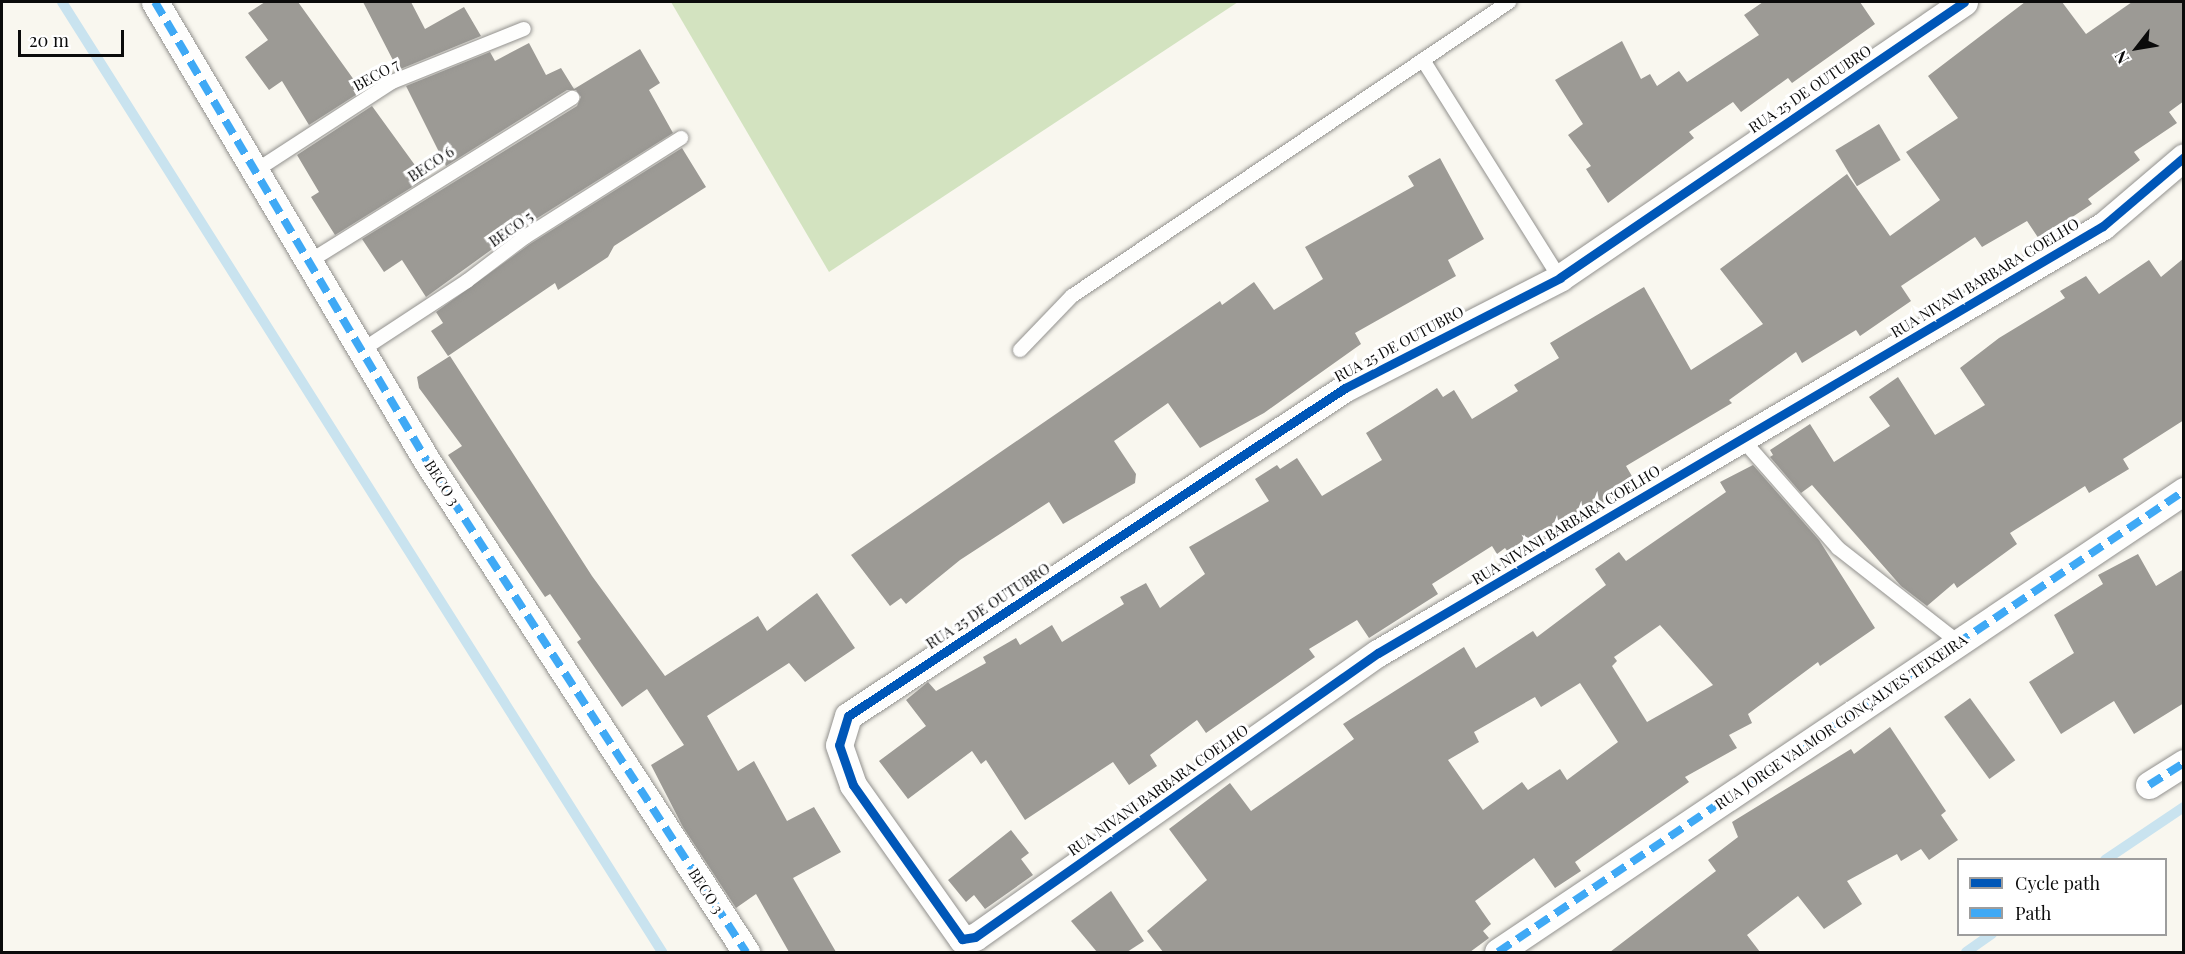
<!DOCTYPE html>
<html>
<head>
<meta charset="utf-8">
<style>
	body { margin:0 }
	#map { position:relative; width:2185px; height:954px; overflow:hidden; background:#f9f7ef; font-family:"Playfair Display",serif }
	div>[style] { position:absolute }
	.forest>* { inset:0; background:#d3e3c0 }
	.stream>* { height:10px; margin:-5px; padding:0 5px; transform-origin:5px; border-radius:5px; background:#c9e3ef }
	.building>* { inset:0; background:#9c9a95; transform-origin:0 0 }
	.roads { filter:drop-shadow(0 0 2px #92918e) drop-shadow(0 0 2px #92918e) }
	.lane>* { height:14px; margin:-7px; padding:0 7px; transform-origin:7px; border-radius:7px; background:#fefefd }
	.street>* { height:27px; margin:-13.5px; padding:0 13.5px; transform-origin:13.5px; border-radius:13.5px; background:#fefefd }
	.quiet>* { height:8px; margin-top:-4px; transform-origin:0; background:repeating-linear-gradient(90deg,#3fa9f5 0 15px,transparent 0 23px) }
	.cycleway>* { height:9px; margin:-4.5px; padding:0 4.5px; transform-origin:4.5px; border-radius:4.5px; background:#0057b8 }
	span { translate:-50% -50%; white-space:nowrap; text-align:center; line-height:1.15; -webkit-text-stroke:6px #fff; paint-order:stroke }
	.street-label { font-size:15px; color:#0b0b0b }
	.frame { position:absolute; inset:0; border:3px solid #0b0b0b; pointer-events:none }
	.legend { position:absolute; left:1957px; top:858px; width:210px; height:78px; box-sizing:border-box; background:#fff; border:2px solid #9d9d9d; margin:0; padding:8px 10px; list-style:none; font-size:18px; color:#0b0b0b }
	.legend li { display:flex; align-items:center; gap:12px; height:30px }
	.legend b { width:30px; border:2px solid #9d9d9d }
	.north { position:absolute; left:2107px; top:18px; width:60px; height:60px; -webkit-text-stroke:4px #fff; paint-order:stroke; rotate:239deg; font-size:16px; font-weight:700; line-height:24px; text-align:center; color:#0b0b0b }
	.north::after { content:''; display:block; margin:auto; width:21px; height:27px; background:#0b0b0b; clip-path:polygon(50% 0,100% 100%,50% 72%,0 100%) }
	.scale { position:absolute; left:18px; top:30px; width:106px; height:27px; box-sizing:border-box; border:3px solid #0b0b0b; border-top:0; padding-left:8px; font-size:18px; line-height:21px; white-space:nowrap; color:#0b0b0b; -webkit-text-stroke:4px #fff; paint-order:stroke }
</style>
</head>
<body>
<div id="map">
	<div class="forest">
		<i style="clip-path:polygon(671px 2px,1238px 2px,829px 272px)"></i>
	</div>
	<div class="stream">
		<i style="left:62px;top:2px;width:1124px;rotate:57.72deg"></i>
		<i style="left:2105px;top:860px;width:95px;rotate:-33.9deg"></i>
		<i style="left:1966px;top:952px;width:32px;rotate:-35deg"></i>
	</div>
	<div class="building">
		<i style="clip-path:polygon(265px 2px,298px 2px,362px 91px,309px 125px,282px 81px,269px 90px,245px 57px,268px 40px,248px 13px)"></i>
		<i style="clip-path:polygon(363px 2px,411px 2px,425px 29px,464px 7px,481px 36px,398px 70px)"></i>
		<i style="clip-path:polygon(1763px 2px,1860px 2px,1875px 24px,1792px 83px,1788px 78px,1741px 112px,1733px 102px,1689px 132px,1694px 138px,1608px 203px,1586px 169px,1591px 166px,1568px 135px,1583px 124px,1555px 80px,1622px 41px,1641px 79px,1650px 74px,1657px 86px,1679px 71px,1687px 82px,1759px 35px,1744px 15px)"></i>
		<i style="clip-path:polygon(2025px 2px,2062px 2px,2086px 34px,2132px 2px,2184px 2px,2184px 101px,2169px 112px,2177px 123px,2134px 152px,2140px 160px,2088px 199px,2092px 204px,2039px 239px,2027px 221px,1982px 247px,1975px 237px,1901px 286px,1911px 301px,1860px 336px,1856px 330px,1802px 363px,1796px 352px,1729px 400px,1732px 403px,1626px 466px,1636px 483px,1511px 556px,1505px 548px,1497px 554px,1492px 546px,1432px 584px,1438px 594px,1369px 638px,1357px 620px,1309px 649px,1315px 657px,1206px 733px,1197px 720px,1150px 755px,1157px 766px,1129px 785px,1113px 762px,1025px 820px,986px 760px,981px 764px,972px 751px,908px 799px,879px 761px,926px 726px,906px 700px,928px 682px,936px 691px,986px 663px,983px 657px,1016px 638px,1020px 645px,1052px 625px,1062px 642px,1124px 604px,1120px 597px,1146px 583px,1160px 608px,1205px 574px,1189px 547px,1269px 501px,1255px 479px,1277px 465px,1280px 469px,1297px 458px,1322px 496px,1382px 460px,1366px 433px,1403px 410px,1437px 388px,1443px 397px,1454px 390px,1472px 419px,1518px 391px,1514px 385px,1559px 358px,1550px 343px,1644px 287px,1691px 370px,1763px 324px,1720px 269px,1847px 174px,1890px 236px,1940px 200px,1906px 152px,1958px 118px,1928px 76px)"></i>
		<i style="clip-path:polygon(529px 43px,546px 75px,561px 68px,574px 89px,640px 49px,660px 83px,649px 90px,673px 133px,520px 229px,426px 297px,402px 260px,384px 272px,362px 239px,577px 106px,581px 97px,576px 90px,567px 90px,446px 166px,406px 86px,490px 52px,495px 61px)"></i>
		<i style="clip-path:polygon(372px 106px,425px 179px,335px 235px,311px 197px,319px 192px,297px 155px)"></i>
		<i style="left:1879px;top:124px;width:42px;height:51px;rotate:59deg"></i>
		<i style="clip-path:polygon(682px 148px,706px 187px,614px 246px,608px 257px,558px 290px,555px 283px,448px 356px,431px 331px,443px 323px,436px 312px,530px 244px)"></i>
		<i style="clip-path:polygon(1440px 158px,1484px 239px,1448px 260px,1456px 276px,1355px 333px,1361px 344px,1264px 413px,1200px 448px,1168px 403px,1114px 441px,1136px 474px,1135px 483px,1063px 524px,1049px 502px,960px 560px,906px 604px,901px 598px,890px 606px,851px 555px,1220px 301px,1222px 305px,1254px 282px,1274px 310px,1323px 279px,1305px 247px,1414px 186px,1408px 176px)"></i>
		<i style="clip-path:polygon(2184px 258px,2184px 420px,2123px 459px,2129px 469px,2089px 493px,2085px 486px,2010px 533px,2017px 544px,1957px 588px,1954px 583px,1927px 606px,1901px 586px,1812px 485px,1801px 493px,1770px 457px,1773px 455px,1770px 450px,1810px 424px,1834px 462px,1890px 426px,1869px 397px,1898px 377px,1935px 435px,1985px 405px,1960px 368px,1999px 338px,2065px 298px,2060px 291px,2086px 276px,2099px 294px,2149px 260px,2161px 277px)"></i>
		<i style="clip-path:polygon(450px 356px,592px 576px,665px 676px,758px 616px,767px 631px,817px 593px,855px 648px,805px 682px,789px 663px,707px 716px,738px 771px,754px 761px,787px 821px,814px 807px,841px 852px,793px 878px,836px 952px,789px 952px,756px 894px,736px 908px,683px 827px,651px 765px,684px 745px,647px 689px,622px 707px,577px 642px,581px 639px,550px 594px,545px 597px,448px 455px,462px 446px,419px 388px,417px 377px)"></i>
		<i style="clip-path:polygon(evenodd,1753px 465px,1819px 540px,1875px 628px,1820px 666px,1818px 662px,1748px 714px,1752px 723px,1729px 735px,1737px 748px,1685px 777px,1689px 782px,1575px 862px,1581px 871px,1555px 888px,1534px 858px,1475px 901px,1491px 924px,1483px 931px,1489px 938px,1470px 952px,1163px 952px,1147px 931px,1207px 880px,1169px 829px,1230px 783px,1251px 811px,1354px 739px,1343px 724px,1464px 647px,1476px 668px,1533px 631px,1537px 637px,1606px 585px,1595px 569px,1619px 552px,1626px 561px,1726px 492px,1720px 482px,1753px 465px,1660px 625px,1713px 685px,1647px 722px,1612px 666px,1617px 661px,1614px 657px,1660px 625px,1753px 465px,1580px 683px,1618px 742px,1567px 780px,1560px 769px,1528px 790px,1522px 782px,1483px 810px,1448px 760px,1479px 742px,1474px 732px,1535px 697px,1541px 707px,1580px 683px)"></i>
		<i style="clip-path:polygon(2138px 554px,2156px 586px,2184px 569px,2184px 703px,2134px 734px,2114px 701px,2061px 734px,2029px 682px,2074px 653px,2054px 615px,2103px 584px,2098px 575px)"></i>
		<i style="left:1970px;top:698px;width:77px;height:32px;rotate:54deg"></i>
		<i style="clip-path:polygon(1890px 727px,1946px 811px,1941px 815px,1958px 840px,1929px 860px,1921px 849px,1901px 861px,1897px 854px,1847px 881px,1862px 904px,1824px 929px,1798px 896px,1747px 935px,1760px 952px,1610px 952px,1716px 871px,1708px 860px,1738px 837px,1732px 822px,1851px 749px,1854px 754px)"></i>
		<i style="clip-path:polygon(1011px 830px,1029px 853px,1021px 859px,1033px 875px,985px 909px,974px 895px,966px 902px,948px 880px)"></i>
		<i style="clip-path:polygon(1111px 891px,1144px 941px,1127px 952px,1097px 952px,1071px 921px)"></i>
	</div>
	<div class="roads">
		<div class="lane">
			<i style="left:1423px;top:60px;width:257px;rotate:57.9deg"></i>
			<i style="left:255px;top:171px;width:163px;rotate:-33deg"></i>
			<i style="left:392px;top:82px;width:142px;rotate:-21.9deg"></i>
			<i style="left:310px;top:261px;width:309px;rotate:-31.9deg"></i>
			<i style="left:362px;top:350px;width:126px;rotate:-33.3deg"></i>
			<i style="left:467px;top:281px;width:73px;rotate:-37.2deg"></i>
			<i style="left:525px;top:237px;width:185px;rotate:-32.4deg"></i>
			<i style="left:1020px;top:350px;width:75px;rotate:-46.1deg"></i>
			<i style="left:1072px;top:296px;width:527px;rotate:-33.93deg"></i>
			<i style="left:1742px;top:439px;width:145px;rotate:48.6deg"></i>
			<i style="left:1838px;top:548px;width:154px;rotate:38.1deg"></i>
		</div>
		<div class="street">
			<i style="left:155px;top:2px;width:534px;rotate:59.35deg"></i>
			<i style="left:427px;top:461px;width:586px;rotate:56.99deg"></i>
			<i style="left:1964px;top:2px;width:489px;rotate:145.7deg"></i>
			<i style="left:1560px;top:278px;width:242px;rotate:152.9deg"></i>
			<i style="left:1345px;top:388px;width:595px;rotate:146.58deg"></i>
			<i style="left:848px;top:716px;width:30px;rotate:107deg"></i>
			<i style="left:839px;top:745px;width:42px;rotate:70.7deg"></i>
			<i style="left:853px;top:785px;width:189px;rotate:54.7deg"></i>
			<i style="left:962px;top:939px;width:13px;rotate:-9deg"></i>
			<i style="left:975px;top:937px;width:493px;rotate:-35.2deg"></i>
			<i style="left:1378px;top:653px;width:841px;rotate:-30.5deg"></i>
			<i style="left:2103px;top:226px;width:106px;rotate:-40.4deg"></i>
			<i style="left:2149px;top:785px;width:41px;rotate:-32.2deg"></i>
			<i style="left:1498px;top:952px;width:827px;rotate:-33.9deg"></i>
		</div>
	</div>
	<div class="quiet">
		<i style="left:155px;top:2px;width:534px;rotate:59.35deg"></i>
		<i style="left:427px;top:461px;width:586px;rotate:56.99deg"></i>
		<i style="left:2149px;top:785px;width:41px;rotate:-32.2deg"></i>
		<i style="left:1498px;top:952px;width:827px;rotate:-33.9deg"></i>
	</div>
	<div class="cycleway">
		<i style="left:1964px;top:2px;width:489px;rotate:145.7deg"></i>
		<i style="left:1560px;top:278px;width:242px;rotate:152.9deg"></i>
		<i style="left:1345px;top:388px;width:595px;rotate:146.58deg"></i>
		<i style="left:848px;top:716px;width:30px;rotate:107deg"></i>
		<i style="left:839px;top:745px;width:42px;rotate:70.7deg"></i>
		<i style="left:853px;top:785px;width:189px;rotate:54.7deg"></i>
		<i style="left:962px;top:939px;width:13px;rotate:-9deg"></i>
		<i style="left:975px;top:937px;width:493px;rotate:-35.2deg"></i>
		<i style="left:1378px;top:653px;width:841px;rotate:-30.5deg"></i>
		<i style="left:2103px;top:226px;width:106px;rotate:-40.4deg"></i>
	</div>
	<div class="street-label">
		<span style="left:376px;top:75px;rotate:-29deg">BECO 7</span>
		<span style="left:1810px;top:89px;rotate:-34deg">RUA 25 DE OUTUBRO</span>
		<span style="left:431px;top:164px;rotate:-33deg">BECO 6</span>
		<span style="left:511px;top:229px;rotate:-35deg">BECO 5</span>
		<span style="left:1985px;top:278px;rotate:-31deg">RUA NIVANI BARBARA COELHO</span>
		<span style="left:1399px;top:344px;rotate:-28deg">RUA 25 DE OUTUBRO</span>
		<span style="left:442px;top:483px;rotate:57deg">BECO 3</span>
		<span style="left:1566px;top:525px;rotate:-31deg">RUA NIVANI BARBARA COELHO</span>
		<span style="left:988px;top:606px;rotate:-33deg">RUA 25 DE OUTUBRO</span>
		<span style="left:1841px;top:722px;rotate:-34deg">RUA JORGE VALMOR GONÇALVES TEIXEIRA</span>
		<span style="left:1158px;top:790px;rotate:-35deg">RUA NIVANI BARBARA COELHO</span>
		<span style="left:706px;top:891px;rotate:57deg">BECO 3</span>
	</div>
	<div class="frame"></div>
	<ul class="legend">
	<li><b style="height:8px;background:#0057b8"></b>Cycle path</li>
	<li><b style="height:8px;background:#3fa9f5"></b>Path</li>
	</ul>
	<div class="north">N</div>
	<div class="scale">20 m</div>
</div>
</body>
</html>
